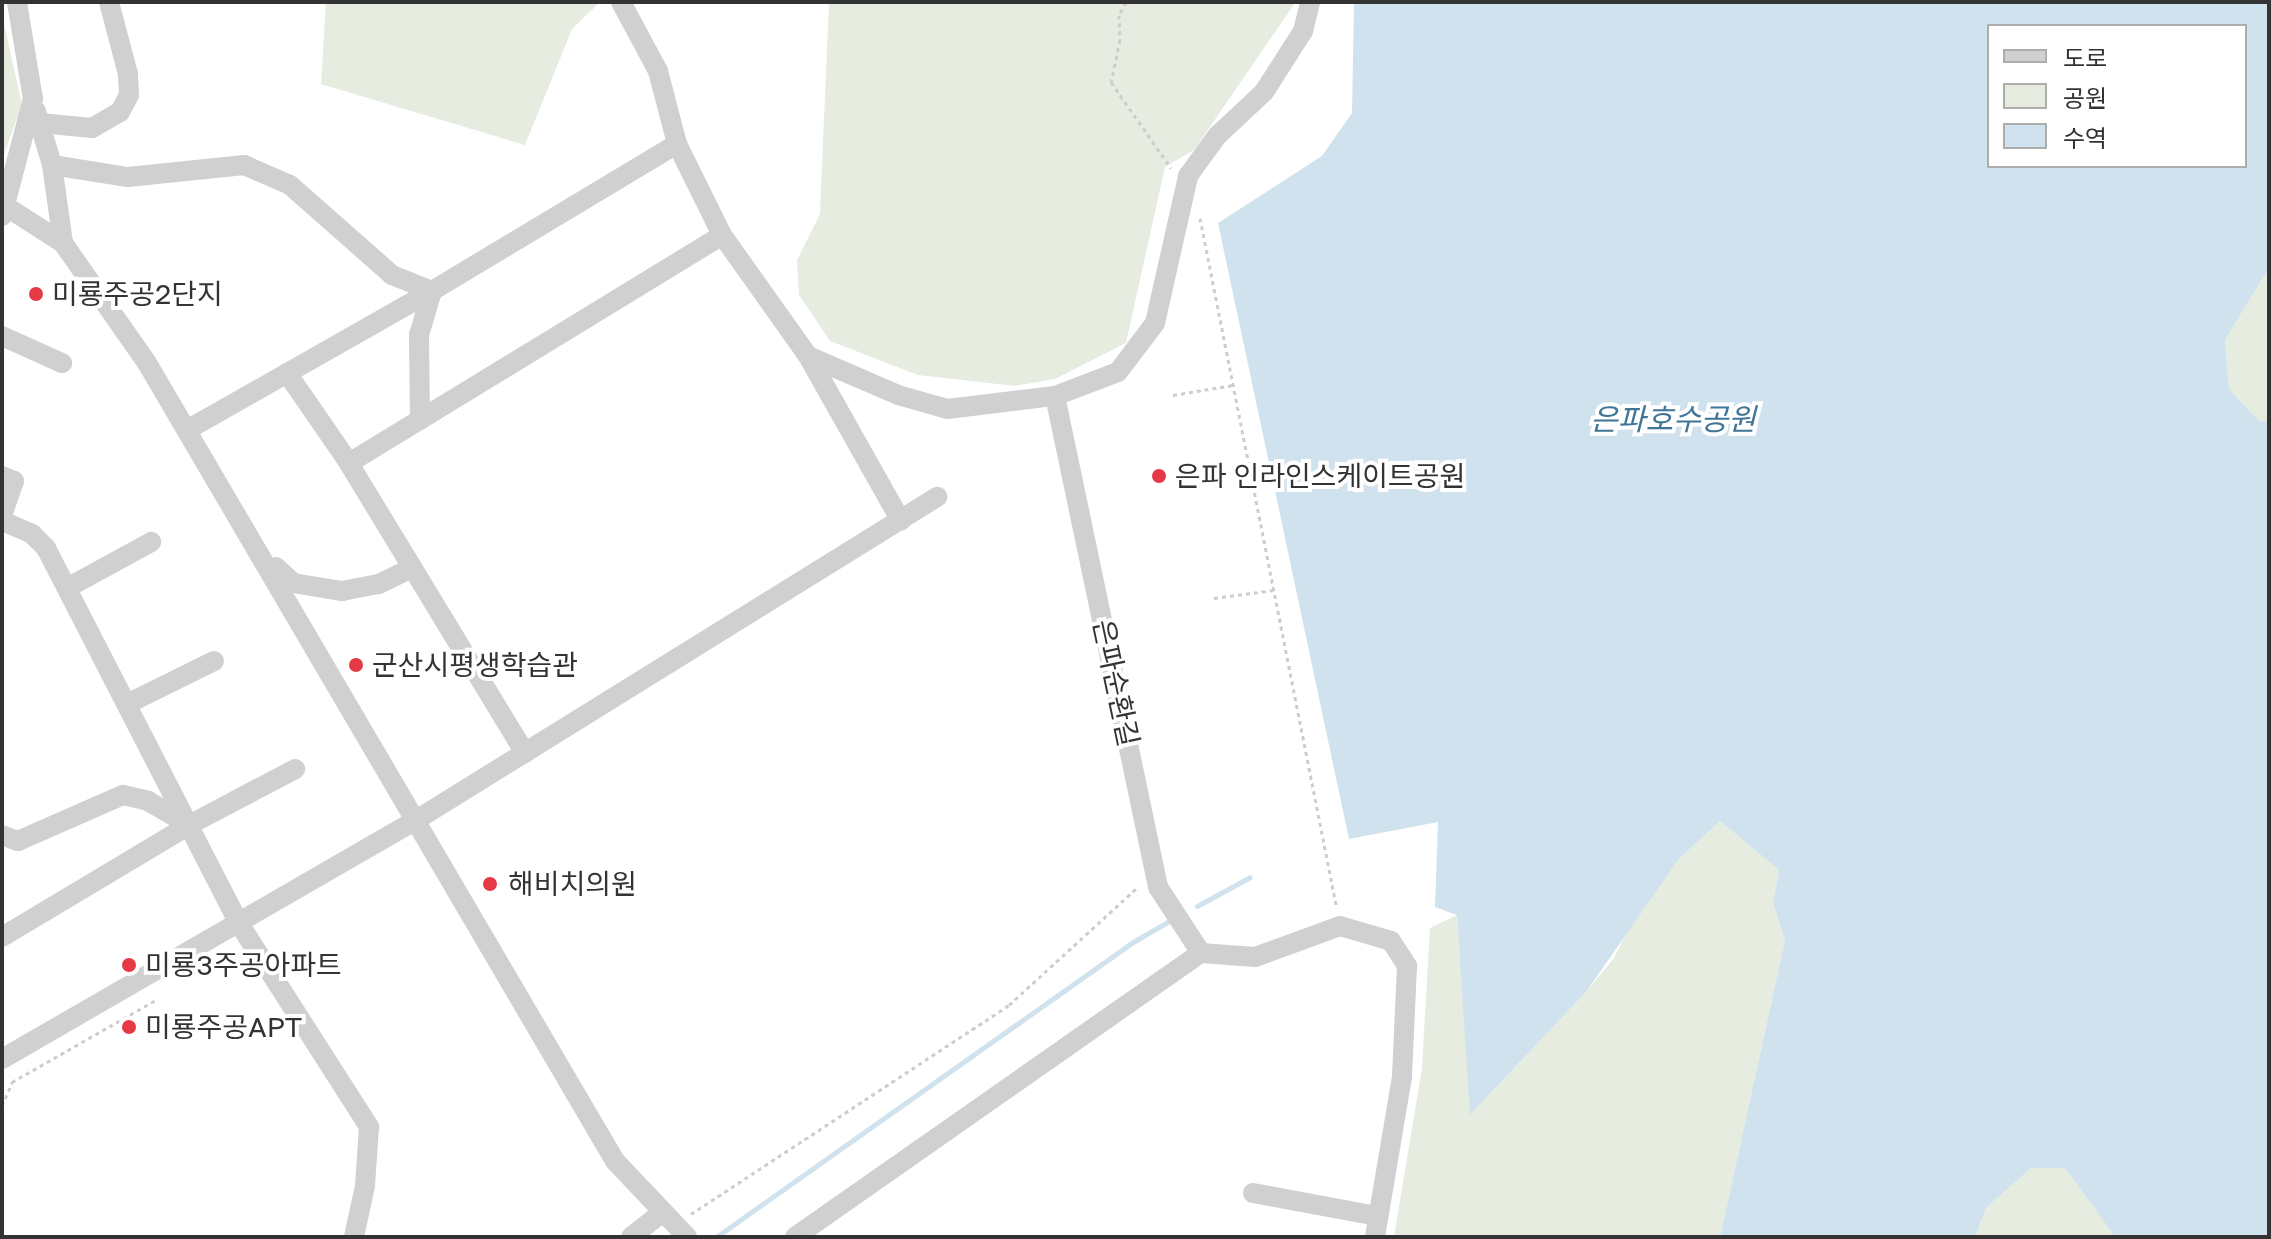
<!DOCTYPE html>
<html>
<head>
<meta charset="utf-8">
<style>
	body { margin:0 }
	#map { position:relative; width:2271px; height:1239px; overflow:hidden; background:#fff; font-family:"Golos Text","Noto Sans KR",sans-serif }
	div>[style] { position:absolute }
	.green>* { inset:0; background:#e6ecdf }
	.water>* { inset:0; background:#cfe2ee }
	.stream>* { height:5px; margin:-2.5px; padding:0 2.5px; transform-origin:2.5px; border-radius:2.5px; background:#cfe2ee }
	.path>* { height:3px; margin-top:-1.5px; transform-origin:0; background:repeating-linear-gradient(90deg,#cdcdcd 0 4px,transparent 0 8px) }
	.minor>* { height:20px; margin:-10px; padding:0 10px; transform-origin:10px; border-radius:10px; background:#d0d0d0 }
	.dots>* { width:22px; height:22px; translate:-50% -50%; box-sizing:border-box; border:4px solid #fff; border-radius:50% }
	span { translate:-50% -50%; white-space:nowrap; text-align:center; line-height:1.15; -webkit-text-stroke:8px #fff; paint-order:stroke }
	.poi-label { font-size:28px; color:#333 }
	.left { translate:0 -50%; text-align:left }
	.street-label { font-size:28px; color:#333 }
	.water-label { font-size:30px; color:#3f7597; font-style:italic }
	.frame { position:absolute; inset:0; border:4px solid #333; pointer-events:none }
	.legend { position:absolute; left:1987px; top:24px; width:260px; height:144px; box-sizing:border-box; background:#fff; border:2px solid #adadad; margin:0; padding:10px 14px; list-style:none; font-size:24px; color:#333 }
	.legend li { display:flex; align-items:center; gap:16px; height:40px }
	.legend b { width:40px; border:2px solid #adadad }
</style>
</head>
<body>
<div id="map">
	<div class="green">
		<i style="clip-path:polygon(326px 2px,600px 2px,572px 29px,525px 145px,321px 84px)"></i>
		<i style="clip-path:polygon(829px 2px,1295px 2px,1295px 3px,1194px 150px,1165px 167px,1126px 343px,1055px 379px,1015px 386px,918px 375px,830px 341px,799px 295px,797px 260px,820px 214px)"></i>
		<i style="clip-path:polygon(2px 14px,22px 105px,2px 160px)"></i>
		<i style="clip-path:polygon(2269px 268px,2269px 421px,2259px 421px,2229px 389px,2225px 340px)"></i>
		<i style="clip-path:polygon(1720px 821px,1779px 870px,1773px 903px,1785px 940px,1720px 1237px,1394px 1237px,1422px 1068px,1430px 928px,1457px 915px,1471px 1114px,1586px 992px,1614px 958px,1635px 915px,1678px 860px)"></i>
		<i style="clip-path:polygon(2031px 1168px,2065px 1168px,2115px 1237px,1975px 1237px,1986px 1208px)"></i>
	</div>
	<div class="water">
		<i style="clip-path:polygon(evenodd,1354px 2px,2269px 2px,2269px 268px,2225px 340px,2229px 389px,2259px 421px,2269px 421px,2269px 1237px,2115px 1237px,2065px 1168px,2031px 1168px,1986px 1208px,1975px 1237px,1720px 1237px,1785px 940px,1773px 903px,1779px 870px,1720px 821px,1678px 860px,1586px 992px,1470px 1115px,1457px 915px,1435px 907px,1438px 822px,1349px 839px,1218px 223px,1322px 156px,1352px 113px,1354px 2px,1989px 26px,2245px 26px,2245px 166px,1989px 166px,1989px 26px)"></i>
	</div>
	<div class="stream">
		<i style="left:1197px;top:906px;width:60px;rotate:-28.7deg"></i>
		<i style="left:716px;top:1237px;width:511px;rotate:-35.28deg"></i>
		<i style="left:1133px;top:942px;width:44px;rotate:-30.1deg"></i>
	</div>
	<div class="path">
		<i style="left:1126px;top:2px;width:15px;rotate:118deg"></i>
		<i style="left:1119px;top:15px;width:25px;rotate:88deg"></i>
		<i style="left:1120px;top:40px;width:43px;rotate:102.1deg"></i>
		<i style="left:1111px;top:82px;width:105px;rotate:55.1deg"></i>
		<i style="left:1200px;top:218px;width:704px;rotate:78.79deg"></i>
		<i style="left:1173px;top:395px;width:61px;rotate:-9.5deg"></i>
		<i style="left:1214px;top:598px;width:60px;rotate:-7.7deg"></i>
		<i style="left:2px;top:1106px;width:26px;rotate:-67deg"></i>
		<i style="left:12px;top:1082px;width:166px;rotate:-29.7deg"></i>
		<i style="left:691px;top:1214px;width:381px;rotate:-33.3deg"></i>
		<i style="left:1009px;top:1005px;width:176px;rotate:-42.5deg"></i>
	</div>
	<div class="minor">
		<i style="left:621px;top:2px;width:78px;rotate:61.8deg"></i>
		<i style="left:658px;top:71px;width:75px;rotate:75.4deg"></i>
		<i style="left:677px;top:144px;width:102px;rotate:63.7deg"></i>
		<i style="left:722px;top:235px;width:148px;rotate:54.6deg"></i>
		<i style="left:808px;top:356px;width:189px;rotate:60.6deg"></i>
		<i style="left:36px;top:111px;width:56px;rotate:73.5deg"></i>
		<i style="left:40px;top:123px;width:52px;rotate:5.5deg"></i>
		<i style="left:92px;top:128px;width:32px;rotate:-30deg"></i>
		<i style="left:120px;top:112px;width:19px;rotate:-62deg"></i>
		<i style="left:129px;top:95px;width:21px;rotate:-93deg"></i>
		<i style="left:128px;top:74px;width:74px;rotate:-104.8deg"></i>
		<i style="left:2px;top:204px;width:72px;rotate:32.6deg"></i>
		<i style="left:63px;top:243px;width:146px;rotate:55deg"></i>
		<i style="left:147px;top:363px;width:925px;rotate:59.61deg"></i>
		<i style="left:615px;top:1161px;width:105px;rotate:46.5deg"></i>
		<i style="left:2px;top:216px;width:121px;rotate:-75.2deg"></i>
		<i style="left:33px;top:99px;width:98px;rotate:-99.4deg"></i>
		<i style="left:63px;top:243px;width:79px;rotate:-98deg"></i>
		<i style="left:52px;top:165px;width:77px;rotate:9deg"></i>
		<i style="left:128px;top:177px;width:117px;rotate:-5.9deg"></i>
		<i style="left:244px;top:165px;width:50px;rotate:23.5deg"></i>
		<i style="left:290px;top:185px;width:136px;rotate:41.4deg"></i>
		<i style="left:392px;top:275px;width:43px;rotate:21.8deg"></i>
		<i style="left:2px;top:336px;width:66px;rotate:24.2deg"></i>
		<i style="left:808px;top:356px;width:98px;rotate:23.4deg"></i>
		<i style="left:898px;top:395px;width:51px;rotate:15.9deg"></i>
		<i style="left:947px;top:409px;width:109px;rotate:-6.9deg"></i>
		<i style="left:1055px;top:396px;width:67px;rotate:-20.9deg"></i>
		<i style="left:1118px;top:372px;width:61px;rotate:-52.9deg"></i>
		<i style="left:1155px;top:323px;width:151px;rotate:-77.3deg"></i>
		<i style="left:1188px;top:176px;width:49px;rotate:-54.1deg"></i>
		<i style="left:1217px;top:136px;width:64px;rotate:-43.1deg"></i>
		<i style="left:1264px;top:92px;width:72px;rotate:-57.4deg"></i>
		<i style="left:1303px;top:31px;width:30px;rotate:-76deg"></i>
		<i style="left:287px;top:373px;width:109px;rotate:55.4deg"></i>
		<i style="left:1055px;top:396px;width:502px;rotate:78.15deg"></i>
		<i style="left:1158px;top:887px;width:79px;rotate:56.9deg"></i>
		<i style="left:420px;top:420px;width:85px;rotate:-90.7deg"></i>
		<i style="left:419px;top:335px;width:46px;rotate:-73.5deg"></i>
		<i style="left:432px;top:291px;width:286px;rotate:-31deg"></i>
		<i style="left:187px;top:430px;width:282px;rotate:-29.6deg"></i>
		<i style="left:2px;top:476px;width:13px;rotate:23deg"></i>
		<i style="left:14px;top:481px;width:37px;rotate:109deg"></i>
		<i style="left:2px;top:521px;width:33px;rotate:23deg"></i>
		<i style="left:32px;top:534px;width:20px;rotate:45deg"></i>
		<i style="left:46px;top:548px;width:424px;rotate:62.8deg"></i>
		<i style="left:240px;top:925px;width:240px;rotate:57.4deg"></i>
		<i style="left:369px;top:1127px;width:59px;rotate:93.9deg"></i>
		<i style="left:365px;top:1186px;width:52px;rotate:102.2deg"></i>
		<i style="left:276px;top:567px;width:23px;rotate:43deg"></i>
		<i style="left:293px;top:583px;width:50px;rotate:9.3deg"></i>
		<i style="left:342px;top:591px;width:38px;rotate:-11deg"></i>
		<i style="left:379px;top:584px;width:37px;rotate:-26deg"></i>
		<i style="left:67px;top:588px;width:96px;rotate:-28.7deg"></i>
		<i style="left:127px;top:704px;width:97px;rotate:-26.3deg"></i>
		<i style="left:525px;top:753px;width:339px;rotate:-121.3deg"></i>
		<i style="left:349px;top:463px;width:437px;rotate:-31.4deg"></i>
		<i style="left:2px;top:835px;width:17px;rotate:21deg"></i>
		<i style="left:18px;top:841px;width:115px;rotate:-23.7deg"></i>
		<i style="left:123px;top:795px;width:26px;rotate:13deg"></i>
		<i style="left:148px;top:801px;width:48px;rotate:30.3deg"></i>
		<i style="left:2px;top:937px;width:218px;rotate:-30.9deg"></i>
		<i style="left:189px;top:825px;width:120px;rotate:-27.8deg"></i>
		<i style="left:1201px;top:953px;width:54px;rotate:4.2deg"></i>
		<i style="left:1255px;top:957px;width:90px;rotate:-20deg"></i>
		<i style="left:1340px;top:926px;width:53px;rotate:16.4deg"></i>
		<i style="left:1391px;top:941px;width:30px;rotate:57deg"></i>
		<i style="left:1407px;top:966px;width:111px;rotate:92.6deg"></i>
		<i style="left:1402px;top:1077px;width:162px;rotate:99.6deg"></i>
		<i style="left:2px;top:1059px;width:474px;rotate:-30deg"></i>
		<i style="left:413px;top:822px;width:617px;rotate:-31.81deg"></i>
		<i style="left:1253px;top:1193px;width:126px;rotate:10.5deg"></i>
		<i style="left:631px;top:1237px;width:39px;rotate:-38deg"></i>
		<i style="left:795px;top:1237px;width:495px;rotate:-35deg"></i>
	</div>
	<div class="dots">
		<i style="left:36px;top:294px;background:#e63946"></i>
		<i style="left:1159px;top:476px;background:#e63946"></i>
		<i style="left:356px;top:665px;background:#e63946"></i>
		<i style="left:490px;top:884px;background:#e63946"></i>
		<i style="left:129px;top:965px;background:#e63946"></i>
		<i style="left:129px;top:1027px;background:#e63946"></i>
	</div>
	<div class="poi-label">
		<span class="left" style="left:52px;top:294px">미룡주공2단지</span>
		<span class="left" style="left:1175px;top:476px">은파 인라인스케이트공원</span>
		<span class="left" style="left:372px;top:665px">군산시평생학습관</span>
		<span class="left" style="left:508px;top:884px">해비치의원</span>
		<span class="left" style="left:145px;top:965px">미룡3주공아파트</span>
		<span class="left" style="left:145px;top:1027px">미룡주공APT</span>
	</div>
	<div class="street-label">
		<span style="left:1116px;top:683px;rotate:78deg">은파순환길</span>
	</div>
	<div class="water-label">
		<span style="left:1673px;top:419px">은파호수공원</span>
	</div>
	<div class="frame"></div>
	<ul class="legend">
	<li><b style="height:10px;background:#d0d0d0"></b>도로</li>
	<li><b style="height:22px;background:#e6ecdf"></b>공원</li>
	<li><b style="height:22px;background:#cfe2ee"></b>수역</li>
	</ul>
</div>
</body>
</html>
